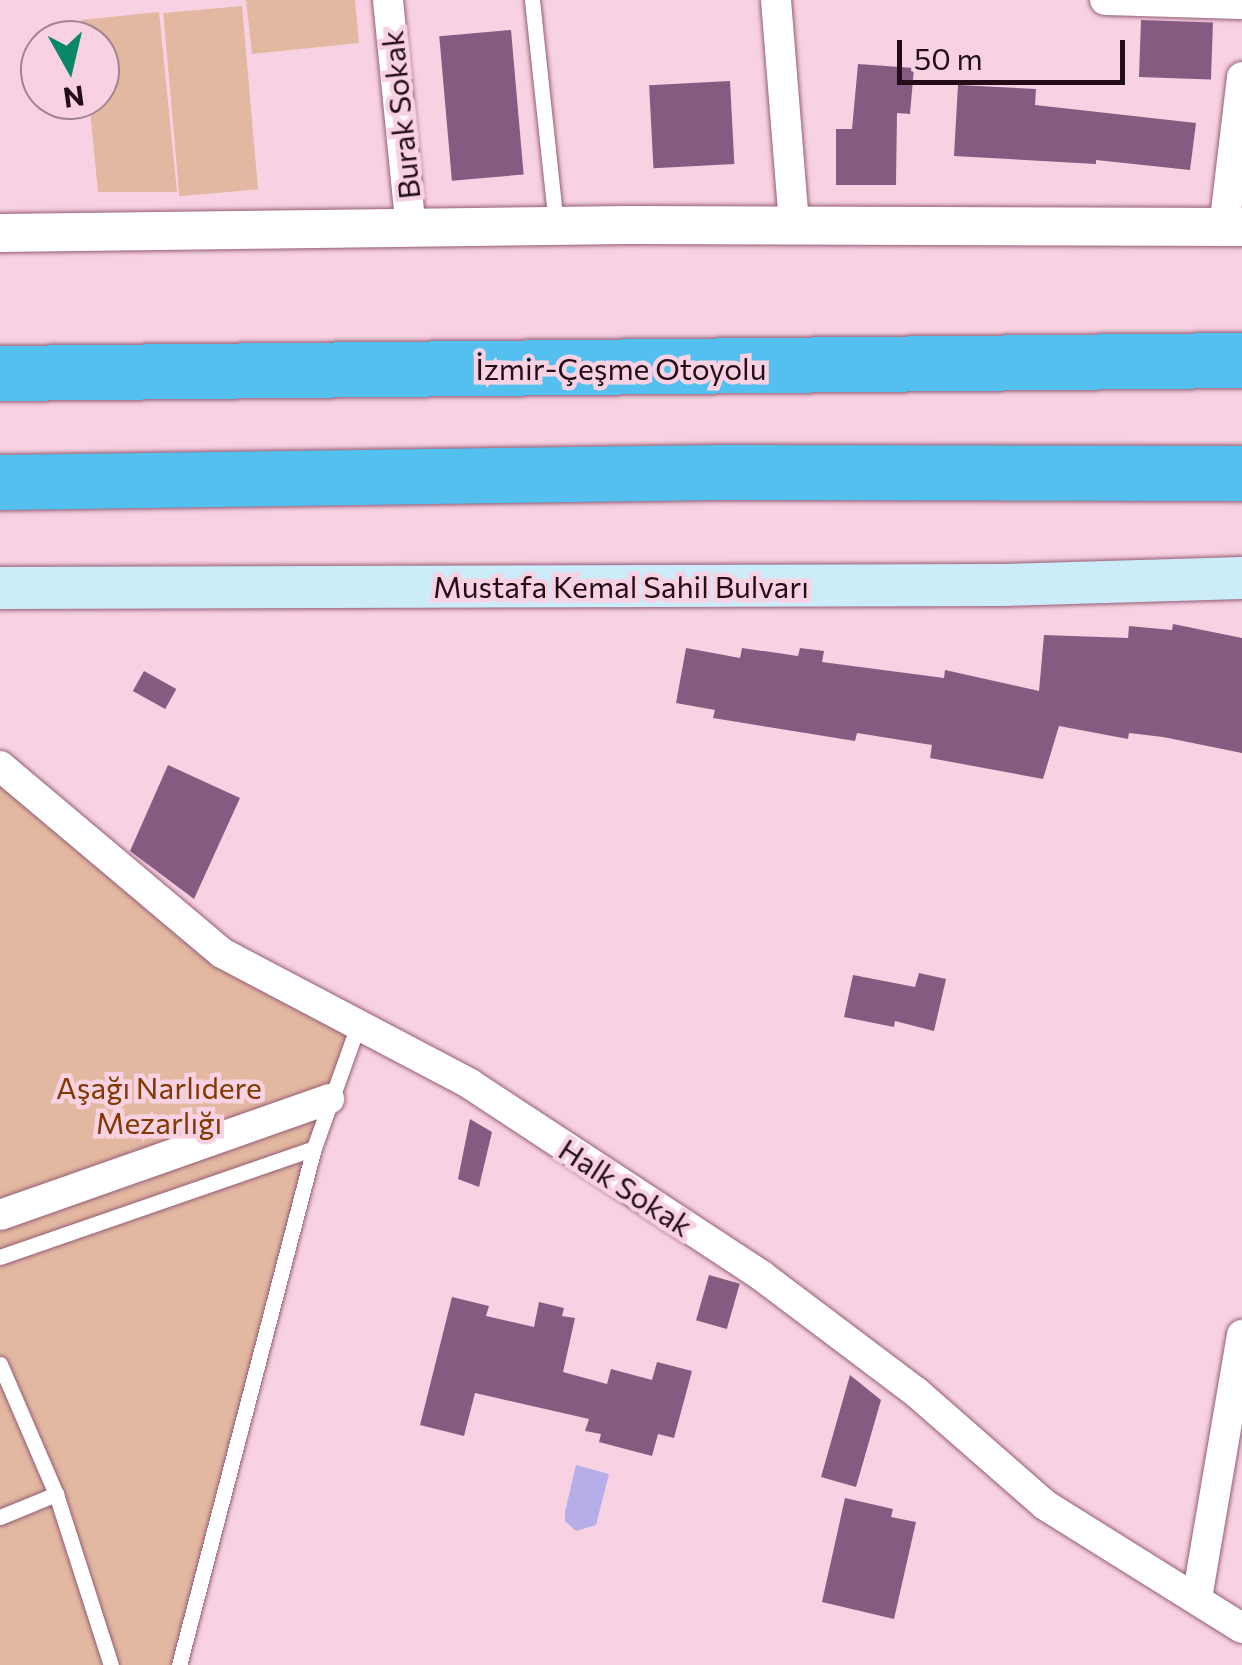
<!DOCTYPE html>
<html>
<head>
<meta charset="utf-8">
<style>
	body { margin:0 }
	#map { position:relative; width:1242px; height:1665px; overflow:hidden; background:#f8d2e2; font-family:Commissioner,sans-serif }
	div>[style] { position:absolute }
	.green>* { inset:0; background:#e3b8a0; transform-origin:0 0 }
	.water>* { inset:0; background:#b5aee9 }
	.building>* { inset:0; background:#865b82; transform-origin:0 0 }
	.roads { filter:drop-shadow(0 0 2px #945d77) drop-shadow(0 0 2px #945d77) }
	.service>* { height:15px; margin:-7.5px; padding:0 7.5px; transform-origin:7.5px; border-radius:7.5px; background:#fff }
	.minor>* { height:30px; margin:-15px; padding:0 15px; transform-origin:15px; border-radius:15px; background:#fff }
	.tertiary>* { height:38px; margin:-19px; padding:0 19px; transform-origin:19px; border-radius:19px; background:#fff }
	.secondary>* { height:42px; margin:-21px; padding:0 21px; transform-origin:21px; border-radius:21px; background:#ccecfa }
	.motorway>* { height:55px; margin:-27.5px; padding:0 27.5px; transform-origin:27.5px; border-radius:27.5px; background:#54c0ef }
	span { translate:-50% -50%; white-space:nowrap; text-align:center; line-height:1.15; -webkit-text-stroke:9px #f8d2e2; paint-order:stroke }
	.street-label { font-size:30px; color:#230e18 }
	.park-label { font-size:30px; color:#803901 }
	.north { position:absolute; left:20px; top:20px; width:100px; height:100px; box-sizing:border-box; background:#f8d2e2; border:2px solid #a38491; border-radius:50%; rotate:172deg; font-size:28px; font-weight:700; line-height:40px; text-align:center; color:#230e18 }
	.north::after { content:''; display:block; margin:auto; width:35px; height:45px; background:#098769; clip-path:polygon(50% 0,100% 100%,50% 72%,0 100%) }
	.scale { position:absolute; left:897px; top:40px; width:228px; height:45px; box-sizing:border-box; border:5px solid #230e18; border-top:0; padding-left:12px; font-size:30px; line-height:35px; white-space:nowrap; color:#230e18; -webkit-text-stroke:8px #f8d2e2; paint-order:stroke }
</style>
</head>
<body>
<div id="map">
	<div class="green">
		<i style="clip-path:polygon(246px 0,355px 0,359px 43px,252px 54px)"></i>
		<i style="left:242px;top:6px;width:184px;height:79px;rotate:85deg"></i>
		<i style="clip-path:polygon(159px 12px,177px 192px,98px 192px,89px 100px,100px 100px,100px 40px,83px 40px,81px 20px)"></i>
		<i style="clip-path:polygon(0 764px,222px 953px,357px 1028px,329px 1099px,179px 1665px,0 1665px)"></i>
	</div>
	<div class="water">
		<i style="clip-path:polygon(576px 1465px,609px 1474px,596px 1525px,576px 1531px,565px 1521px,565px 1512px)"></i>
	</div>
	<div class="building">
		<i style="left:1141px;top:20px;width:72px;height:57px;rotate:2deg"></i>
		<i style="left:511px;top:30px;width:145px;height:72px;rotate:85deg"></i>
		<i style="clip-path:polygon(858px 64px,914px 68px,910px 114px,897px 113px,896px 185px,836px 185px,836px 129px,852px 129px)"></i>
		<i style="left:730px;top:81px;width:83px;height:81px;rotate:87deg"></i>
		<i style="clip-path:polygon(958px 85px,1036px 89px,1035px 105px,1196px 123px,1190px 170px,1096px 160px,1096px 164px,954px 156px)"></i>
		<i style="clip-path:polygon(1173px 624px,1242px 638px,1242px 753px,1163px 737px,1129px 733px,1128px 739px,1059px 726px,1043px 779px,930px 758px,932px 745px,857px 733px,855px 741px,713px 718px,715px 710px,676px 703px,686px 648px,740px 658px,742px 648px,798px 656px,800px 648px,824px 651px,822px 662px,944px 678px,945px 670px,1039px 691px,1044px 635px,1128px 638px,1129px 626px,1172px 630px)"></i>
		<i style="left:144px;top:671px;width:37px;height:23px;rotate:29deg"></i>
		<i style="clip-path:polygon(168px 765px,240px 798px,194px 899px,130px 851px)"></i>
		<i style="clip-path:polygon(919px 973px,946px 979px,934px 1031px,895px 1021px,894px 1027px,844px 1017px,853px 975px,915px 987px)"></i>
		<i style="clip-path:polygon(470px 1119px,492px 1132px,479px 1187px,458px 1179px)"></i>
		<i style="left:709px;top:1275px;width:32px;height:47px;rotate:16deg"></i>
		<i style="clip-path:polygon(452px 1297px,489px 1306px,486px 1316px,534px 1327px,539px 1302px,564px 1308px,562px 1316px,575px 1318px,563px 1372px,607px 1384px,611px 1369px,652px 1380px,657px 1362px,692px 1371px,674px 1438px,658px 1434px,652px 1456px,599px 1442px,601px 1434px,585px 1431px,589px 1419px,475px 1393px,464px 1436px,420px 1425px)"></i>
		<i style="clip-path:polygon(850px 1375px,881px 1400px,856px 1487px,821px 1477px)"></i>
		<i style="clip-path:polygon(845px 1498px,893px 1509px,891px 1517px,916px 1522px,894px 1619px,822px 1602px)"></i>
	</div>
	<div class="roads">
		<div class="service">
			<i style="left:532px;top:0;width:224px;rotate:83.9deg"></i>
			<i style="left:0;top:1257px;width:332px;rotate:-19.1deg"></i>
			<i style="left:0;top:1364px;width:142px;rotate:66.7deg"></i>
			<i style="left:56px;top:1494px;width:180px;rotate:72.2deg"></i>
			<i style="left:0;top:1517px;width:61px;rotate:-22.3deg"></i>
			<i style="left:179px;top:1665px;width:534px;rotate:-75.37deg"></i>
			<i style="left:314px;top:1148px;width:127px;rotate:-70.3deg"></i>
		</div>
		<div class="minor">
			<i style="left:388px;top:0;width:232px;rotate:84.3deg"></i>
			<i style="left:776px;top:0;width:226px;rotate:85.4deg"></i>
			<i style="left:1105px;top:0;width:137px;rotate:1.7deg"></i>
			<i style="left:1224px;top:228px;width:152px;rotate:-83.2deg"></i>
			<i style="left:0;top:766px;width:290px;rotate:40.1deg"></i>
			<i style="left:222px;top:953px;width:280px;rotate:27.8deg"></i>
			<i style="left:470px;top:1084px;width:349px;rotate:33.3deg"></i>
			<i style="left:762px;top:1276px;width:193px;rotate:37deg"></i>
			<i style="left:916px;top:1392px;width:171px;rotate:41.2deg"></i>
			<i style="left:1045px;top:1505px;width:232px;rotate:32deg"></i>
			<i style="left:0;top:1215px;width:349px;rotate:-19.4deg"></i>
			<i style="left:1197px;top:1598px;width:267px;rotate:-80.3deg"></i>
		</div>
		<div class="tertiary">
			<i style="left:0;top:233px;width:628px;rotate:-0.73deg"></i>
			<i style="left:628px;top:225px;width:614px;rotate:0.19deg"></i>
		</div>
		<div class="secondary">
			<i style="left:0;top:588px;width:1004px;rotate:-0.17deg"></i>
			<i style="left:1004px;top:585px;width:238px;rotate:-1.7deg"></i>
		</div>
		<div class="motorway">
			<i style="left:0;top:373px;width:1242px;rotate:-0.6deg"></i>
			<i style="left:0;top:482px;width:721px;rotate:-0.79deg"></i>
			<i style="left:721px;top:472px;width:521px;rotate:0.11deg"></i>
		</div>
	</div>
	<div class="street-label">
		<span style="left:400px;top:115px;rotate:-96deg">Burak Sokak</span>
		<span style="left:621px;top:368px">İzmir-Çeşme Otoyolu</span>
		<span style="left:621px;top:586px">Mustafa Kemal Sahil Bulvarı</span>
		<span style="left:626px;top:1187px;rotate:33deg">Halk Sokak</span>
	</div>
	<div class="park-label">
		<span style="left:159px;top:1104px">Aşağı Narlıdere<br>Mezarlığı</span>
	</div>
	<div class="north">N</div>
	<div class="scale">50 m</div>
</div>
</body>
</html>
